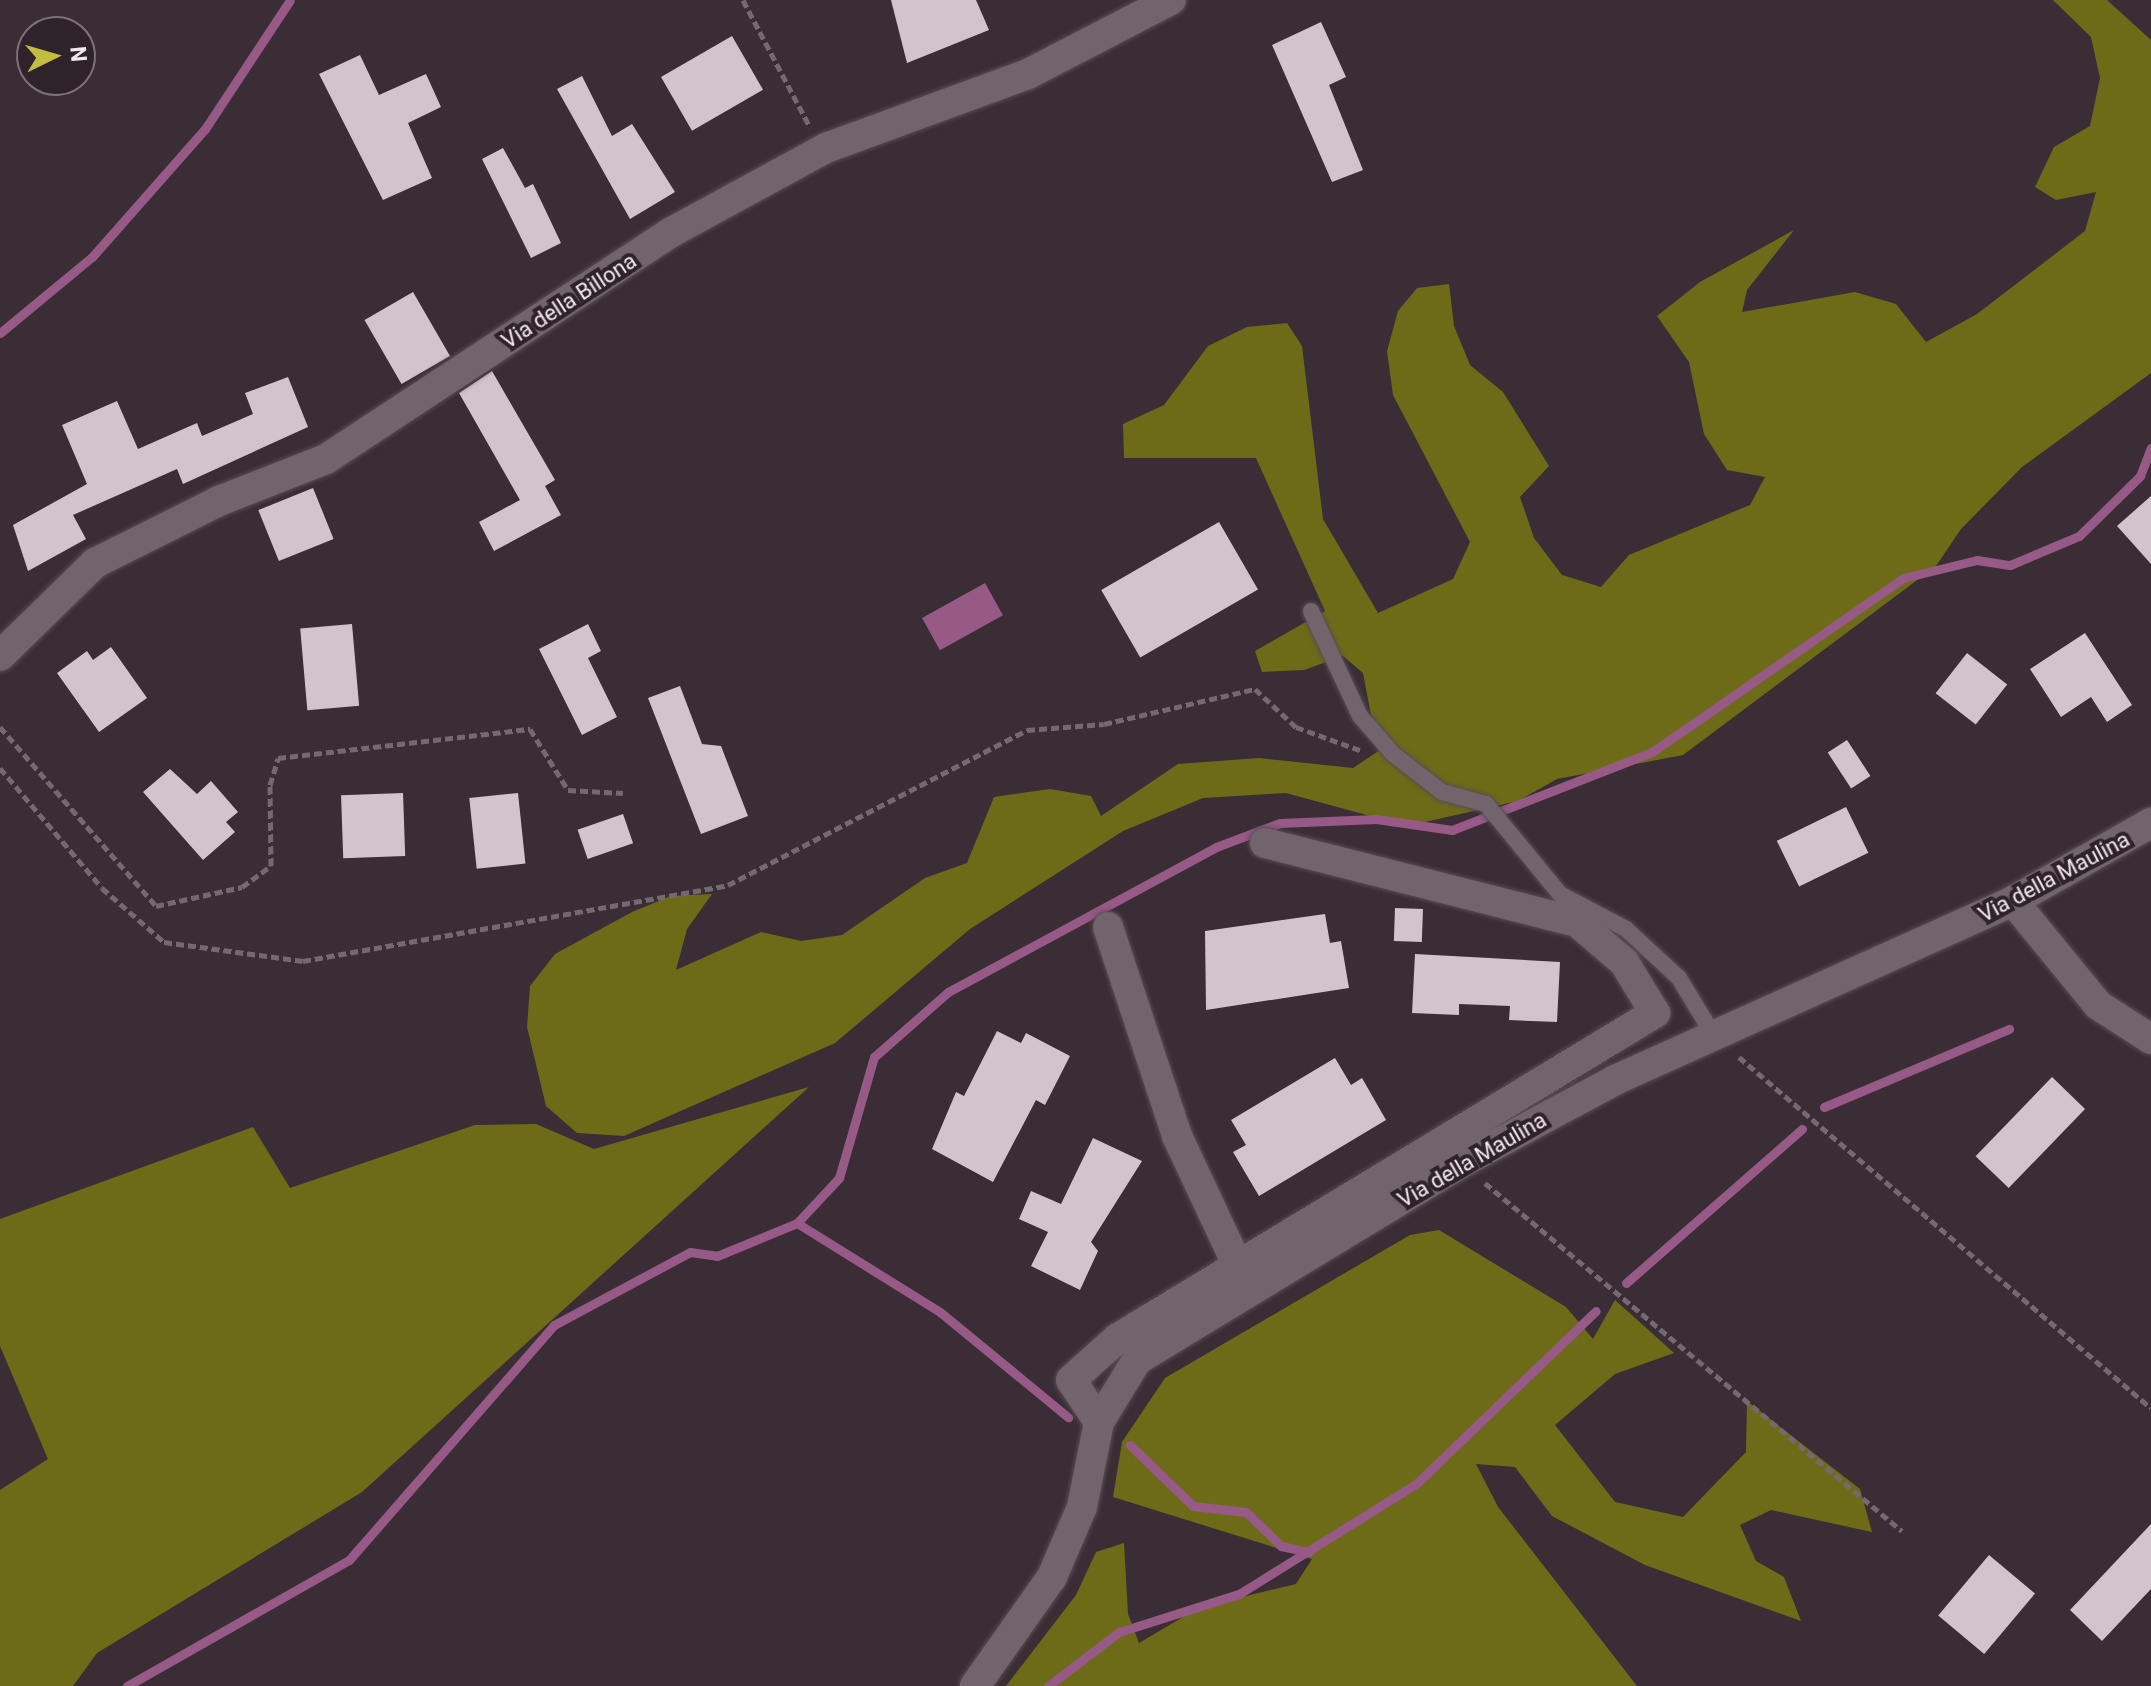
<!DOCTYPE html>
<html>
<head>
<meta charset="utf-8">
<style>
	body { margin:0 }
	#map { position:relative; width:2151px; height:1686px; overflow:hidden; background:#3a2d35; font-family:Roboto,sans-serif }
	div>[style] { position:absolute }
	.forest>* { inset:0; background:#6e6b18 }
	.water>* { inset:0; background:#975985; transform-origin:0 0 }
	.stream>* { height:9px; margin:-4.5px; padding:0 4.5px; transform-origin:4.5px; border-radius:4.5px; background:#975985 }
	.building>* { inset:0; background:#d3c3cd; transform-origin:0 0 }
	.path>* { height:5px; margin-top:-2.5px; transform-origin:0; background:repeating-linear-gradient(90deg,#746970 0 8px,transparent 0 12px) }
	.roads { filter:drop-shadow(0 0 2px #574c53) drop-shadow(0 0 2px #574c53) }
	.service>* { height:16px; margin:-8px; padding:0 8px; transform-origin:8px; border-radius:8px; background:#72646d }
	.minor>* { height:30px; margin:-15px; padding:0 15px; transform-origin:15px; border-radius:15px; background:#72646d }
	span { translate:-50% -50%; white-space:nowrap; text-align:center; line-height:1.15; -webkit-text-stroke:8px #2f232b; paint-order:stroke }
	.street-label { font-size:22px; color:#f1e8ee }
	.north { position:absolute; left:16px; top:16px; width:80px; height:80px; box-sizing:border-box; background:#2f232b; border:2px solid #7d7279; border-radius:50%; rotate:85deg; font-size:22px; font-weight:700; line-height:32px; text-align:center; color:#f1e8ee }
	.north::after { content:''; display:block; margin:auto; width:28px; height:36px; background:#c2bd3f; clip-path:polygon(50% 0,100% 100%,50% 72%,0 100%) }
</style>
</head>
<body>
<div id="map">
	<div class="forest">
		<i style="clip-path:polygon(2053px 0,2107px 0,2151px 40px,2151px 373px,2022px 467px,1961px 529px,1936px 566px,1683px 755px,1557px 779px,1518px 801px,1407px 826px,1286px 793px,1203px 798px,1123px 831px,970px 929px,835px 1043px,624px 1136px,577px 1133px,546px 1106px,527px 1027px,530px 986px,555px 954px,632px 912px,671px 896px,712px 894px,687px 929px,676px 970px,761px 932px,801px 941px,842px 935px,925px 878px,967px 863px,994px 797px,1050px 789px,1091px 796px,1101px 816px,1178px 764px,1259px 758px,1353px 768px,1389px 744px,1371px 715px,1363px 673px,1343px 656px,1304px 670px,1262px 672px,1255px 651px,1325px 611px,1256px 458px,1124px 458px,1123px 424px,1164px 405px,1208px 346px,1247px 327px,1287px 323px,1302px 346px,1323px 519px,1378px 613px,1453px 579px,1470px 542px,1393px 395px,1387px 351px,1398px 311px,1417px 288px,1449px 284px,1454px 326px,1470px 365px,1503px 392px,1549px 466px,1520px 497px,1534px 538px,1562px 575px,1601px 587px,1629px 555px,1750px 505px,1765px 477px,1727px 470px,1704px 434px,1689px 362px,1657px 316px,1700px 282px,1794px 230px,1747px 290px,1742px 312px,1855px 292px,1896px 304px,1926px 342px,1977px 314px,2085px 231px,2096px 192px,2056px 200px,2035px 187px,2054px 147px,2090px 126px,2100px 78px,2091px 37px)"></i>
		<i style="clip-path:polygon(809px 1087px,362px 1492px,97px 1653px,73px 1686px,0 1686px,0 1490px,48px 1459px,0 1346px,0 1219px,253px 1127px,290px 1188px,475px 1125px,536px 1124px,594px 1149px)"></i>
		<i style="clip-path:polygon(1439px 1230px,1566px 1307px,1593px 1339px,1615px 1300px,1674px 1353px,1615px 1374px,1555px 1425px,1615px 1502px,1683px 1517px,1746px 1452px,1747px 1401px,1860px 1489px,1872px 1532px,1771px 1510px,1740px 1525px,1756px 1561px,1784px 1577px,1801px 1621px,1645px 1565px,1552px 1516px,1515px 1467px,1476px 1464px,1498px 1507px,1637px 1686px,1006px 1686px,1076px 1595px,1096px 1552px,1124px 1543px,1128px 1614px,1139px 1643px,1200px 1607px,1296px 1584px,1312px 1559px,1113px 1497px,1122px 1442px,1165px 1378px,1410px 1235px)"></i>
	</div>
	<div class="water">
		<i style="left:985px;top:583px;width:37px;height:72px;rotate:61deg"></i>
	</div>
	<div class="stream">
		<i style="left:0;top:333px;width:119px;rotate:-39.6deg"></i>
		<i style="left:92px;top:257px;width:171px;rotate:-48.6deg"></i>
		<i style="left:205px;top:129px;width:154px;rotate:-56.6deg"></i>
		<i style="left:1824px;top:1107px;width:201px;rotate:-22.9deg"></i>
		<i style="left:797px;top:1223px;width:168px;rotate:31.9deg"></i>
		<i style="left:940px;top:1312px;width:166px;rotate:39.4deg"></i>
		<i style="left:1626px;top:1283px;width:234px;rotate:-41.2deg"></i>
		<i style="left:1130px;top:1445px;width:88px;rotate:44.1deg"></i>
		<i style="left:1193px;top:1506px;width:53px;rotate:6.5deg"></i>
		<i style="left:1246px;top:1512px;width:49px;rotate:44.2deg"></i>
		<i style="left:1281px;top:1546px;width:29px;rotate:12deg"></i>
		<i style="left:127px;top:1686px;width:255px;rotate:-29.6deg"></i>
		<i style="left:349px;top:1560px;width:312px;rotate:-48.9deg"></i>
		<i style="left:554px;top:1325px;width:154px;rotate:-28.2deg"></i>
		<i style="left:690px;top:1252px;width:27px;rotate:8deg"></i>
		<i style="left:717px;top:1256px;width:87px;rotate:-22.4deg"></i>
		<i style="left:797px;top:1223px;width:62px;rotate:-47deg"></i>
		<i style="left:839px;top:1178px;width:126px;rotate:-73.9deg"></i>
		<i style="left:874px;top:1057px;width:98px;rotate:-41.3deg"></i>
		<i style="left:948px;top:992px;width:305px;rotate:-28.4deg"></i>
		<i style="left:1216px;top:847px;width:68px;rotate:-20.6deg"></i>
		<i style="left:1280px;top:823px;width:96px;rotate:-2.4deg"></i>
		<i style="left:1376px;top:819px;width:77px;rotate:8.2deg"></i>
		<i style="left:1452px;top:830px;width:215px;rotate:-21.3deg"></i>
		<i style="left:1652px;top:752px;width:305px;rotate:-34.7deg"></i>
		<i style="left:1903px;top:578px;width:76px;rotate:-13.7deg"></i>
		<i style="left:1977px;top:560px;width:33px;rotate:9deg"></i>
		<i style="left:2010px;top:565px;width:75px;rotate:-22.8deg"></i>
		<i style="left:2079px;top:536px;width:86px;rotate:-44.5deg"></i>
		<i style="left:2140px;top:476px;width:30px;rotate:-69deg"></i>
		<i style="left:1048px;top:1686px;width:89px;rotate:-37.3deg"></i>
		<i style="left:1119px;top:1632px;width:126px;rotate:-17.6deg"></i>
		<i style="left:1239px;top:1594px;width:210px;rotate:-31.9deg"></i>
		<i style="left:1417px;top:1483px;width:248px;rotate:-43.9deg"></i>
	</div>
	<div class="building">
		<i style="clip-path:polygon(891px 0,976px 0,989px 30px,907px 63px)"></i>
		<i style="clip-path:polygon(1321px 22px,1346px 77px,1329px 85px,1363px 170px,1332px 182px,1272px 45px)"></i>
		<i style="left:732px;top:36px;width:62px;height:82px;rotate:60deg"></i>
		<i style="clip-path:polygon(360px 55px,379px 95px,426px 74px,441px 107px,408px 123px,432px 178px,383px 200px,319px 74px)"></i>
		<i style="clip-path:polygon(582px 76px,612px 136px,632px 124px,675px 192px,630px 219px,557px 89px)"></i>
		<i style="clip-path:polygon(503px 148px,525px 188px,533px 184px,561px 243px,531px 258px,482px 159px)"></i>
		<i style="left:413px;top:292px;width:74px;height:56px;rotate:60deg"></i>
		<i style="clip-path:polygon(492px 371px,555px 480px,545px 486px,561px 515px,494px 551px,479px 522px,520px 500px,459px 393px)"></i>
		<i style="clip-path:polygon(288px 377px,308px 427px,183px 484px,177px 469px,73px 515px,86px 539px,28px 571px,13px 525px,87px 484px,62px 425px,117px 401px,138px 449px,197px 423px,202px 436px,253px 414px,245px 393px)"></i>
		<i style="left:313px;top:488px;width:55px;height:59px;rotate:68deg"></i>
		<i style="clip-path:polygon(2151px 496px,2151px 564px,2117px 526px)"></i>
		<i style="left:1219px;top:522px;width:78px;height:136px;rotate:60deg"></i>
		<i style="left:352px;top:624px;width:82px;height:52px;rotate:85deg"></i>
		<i style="clip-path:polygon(588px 624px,601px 651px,588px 658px,617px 717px,582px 735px,539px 649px)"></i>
		<i style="clip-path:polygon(2085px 633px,2132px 705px,2107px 722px,2091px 697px,2061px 717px,2030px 669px)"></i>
		<i style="clip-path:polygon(111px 647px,147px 698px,99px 732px,57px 673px,87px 651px,93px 660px)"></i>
		<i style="left:1967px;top:653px;width:51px;height:51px;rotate:38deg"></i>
		<i style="clip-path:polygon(680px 686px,702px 744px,721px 746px,748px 816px,701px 834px,648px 698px)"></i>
		<i style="left:1847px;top:740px;width:43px;height:23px;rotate:57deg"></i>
		<i style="clip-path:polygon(170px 769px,197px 794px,211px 781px,238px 812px,226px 822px,235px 832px,203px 860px,143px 792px)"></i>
		<i style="left:403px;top:793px;width:63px;height:62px;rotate:88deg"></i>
		<i style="left:518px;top:793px;width:71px;height:49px;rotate:84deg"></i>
		<i style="left:1846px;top:807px;width:51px;height:77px;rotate:64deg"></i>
		<i style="left:623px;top:814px;width:31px;height:48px;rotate:71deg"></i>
		<i style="left:1395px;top:908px;width:28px;height:33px;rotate:2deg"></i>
		<i style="clip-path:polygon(1325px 914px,1330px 943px,1341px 941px,1349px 988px,1206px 1010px,1205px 931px)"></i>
		<i style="clip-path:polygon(1415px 954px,1560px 962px,1557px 1022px,1509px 1020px,1510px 1006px,1459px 1004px,1459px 1015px,1412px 1013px)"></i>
		<i style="clip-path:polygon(997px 1031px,1021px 1043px,1026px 1033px,1070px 1056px,1045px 1105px,1036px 1100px,993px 1182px,932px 1149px,956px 1092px,964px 1096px)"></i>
		<i style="clip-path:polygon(1335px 1058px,1351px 1085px,1362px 1078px,1386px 1120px,1259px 1196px,1233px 1152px,1246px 1145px,1231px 1120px)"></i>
		<i style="left:2052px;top:1077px;width:46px;height:110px;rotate:44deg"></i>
		<i style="clip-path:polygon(1093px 1138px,1142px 1161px,1091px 1242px,1098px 1251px,1080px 1290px,1031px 1266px,1048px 1232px,1019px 1219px,1031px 1191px,1061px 1204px)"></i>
		<i style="clip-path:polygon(2151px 1524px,2151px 1589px,2102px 1641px,2070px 1610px)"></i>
		<i style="left:1989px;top:1555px;width:60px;height:79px;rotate:40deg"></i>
	</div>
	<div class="path">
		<i style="left:743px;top:0;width:144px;rotate:62.2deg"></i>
		<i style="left:0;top:727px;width:237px;rotate:48.9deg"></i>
		<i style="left:156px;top:906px;width:88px;rotate:-12.5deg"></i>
		<i style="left:242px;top:887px;width:36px;rotate:-36deg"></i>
		<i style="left:271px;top:866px;width:81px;rotate:-90.7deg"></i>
		<i style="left:270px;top:785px;width:28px;rotate:-73deg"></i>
		<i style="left:278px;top:758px;width:254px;rotate:-6.6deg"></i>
		<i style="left:530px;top:729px;width:72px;rotate:58.1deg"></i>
		<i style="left:568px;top:790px;width:55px;rotate:3.1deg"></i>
		<i style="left:0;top:768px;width:157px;rotate:49.6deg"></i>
		<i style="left:102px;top:888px;width:82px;rotate:41.1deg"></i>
		<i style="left:164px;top:942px;width:140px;rotate:7.8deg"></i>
		<i style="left:303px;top:961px;width:432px;rotate:-10.1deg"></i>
		<i style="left:728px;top:885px;width:337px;rotate:-27.4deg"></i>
		<i style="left:1027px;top:730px;width:77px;rotate:-4.5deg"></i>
		<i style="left:1104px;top:724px;width:155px;rotate:-13.1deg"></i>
		<i style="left:1255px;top:689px;width:56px;rotate:42.8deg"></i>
		<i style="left:1296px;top:727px;width:68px;rotate:19.8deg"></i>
		<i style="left:1739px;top:1057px;width:541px;rotate:40.43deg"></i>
		<i style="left:1485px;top:1183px;width:543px;rotate:39.85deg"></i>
	</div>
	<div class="roads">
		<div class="service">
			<i style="left:1311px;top:611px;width:116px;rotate:65deg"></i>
			<i style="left:1360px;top:716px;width:50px;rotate:49deg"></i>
			<i style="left:1393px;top:754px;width:62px;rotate:37.8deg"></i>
			<i style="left:1442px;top:792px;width:46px;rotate:15.3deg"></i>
			<i style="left:1486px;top:804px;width:117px;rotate:50.6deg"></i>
			<i style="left:1560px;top:894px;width:75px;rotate:27.9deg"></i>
			<i style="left:1626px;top:929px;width:72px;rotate:42.8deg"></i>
			<i style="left:1679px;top:978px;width:68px;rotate:58.9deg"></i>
		</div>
		<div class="minor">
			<i style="left:0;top:656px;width:133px;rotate:-44.4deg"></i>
			<i style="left:95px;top:563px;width:139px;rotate:-26.6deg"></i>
			<i style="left:219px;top:501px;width:115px;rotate:-21.4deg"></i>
			<i style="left:326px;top:459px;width:412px;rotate:-33.3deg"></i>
			<i style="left:670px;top:233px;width:178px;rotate:-28.6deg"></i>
			<i style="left:826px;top:148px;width:215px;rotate:-20.1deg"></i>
			<i style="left:1028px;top:74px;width:161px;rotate:-27.4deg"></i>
			<i style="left:2013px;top:901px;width:134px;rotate:50.7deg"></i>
			<i style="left:2098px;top:1005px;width:63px;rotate:32.7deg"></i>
			<i style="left:1108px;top:927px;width:220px;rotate:71.7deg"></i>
			<i style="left:1177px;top:1136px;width:158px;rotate:64.9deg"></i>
			<i style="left:1099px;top:1422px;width:50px;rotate:-123.7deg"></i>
			<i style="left:1071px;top:1380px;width:63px;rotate:-41.8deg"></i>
			<i style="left:1118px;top:1338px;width:628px;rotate:-31.18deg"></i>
			<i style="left:1655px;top:1013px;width:60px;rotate:-121.3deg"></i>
			<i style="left:1624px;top:962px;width:62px;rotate:-139.6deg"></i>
			<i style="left:1577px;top:922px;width:322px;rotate:-165.8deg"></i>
			<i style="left:975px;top:1686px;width:133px;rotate:-54.8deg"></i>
			<i style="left:1052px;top:1577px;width:76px;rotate:-66.8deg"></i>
			<i style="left:1082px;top:1507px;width:87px;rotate:-78.7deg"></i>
			<i style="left:1099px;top:1422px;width:73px;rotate:-58.5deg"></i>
			<i style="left:1137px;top:1360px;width:379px;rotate:-31.3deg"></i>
			<i style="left:1461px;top:1163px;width:175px;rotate:-28.3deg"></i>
			<i style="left:1615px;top:1080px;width:436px;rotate:-24.2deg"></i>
			<i style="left:2013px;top:901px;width:159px;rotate:-29.5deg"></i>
		</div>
	</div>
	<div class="street-label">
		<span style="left:569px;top:301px;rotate:-33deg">Via della Billona</span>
		<span style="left:2054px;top:877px;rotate:-28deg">Via della Maulina</span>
		<span style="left:1472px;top:1160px;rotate:-30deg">Via della Maulina</span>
	</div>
	<div class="north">N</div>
</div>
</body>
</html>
